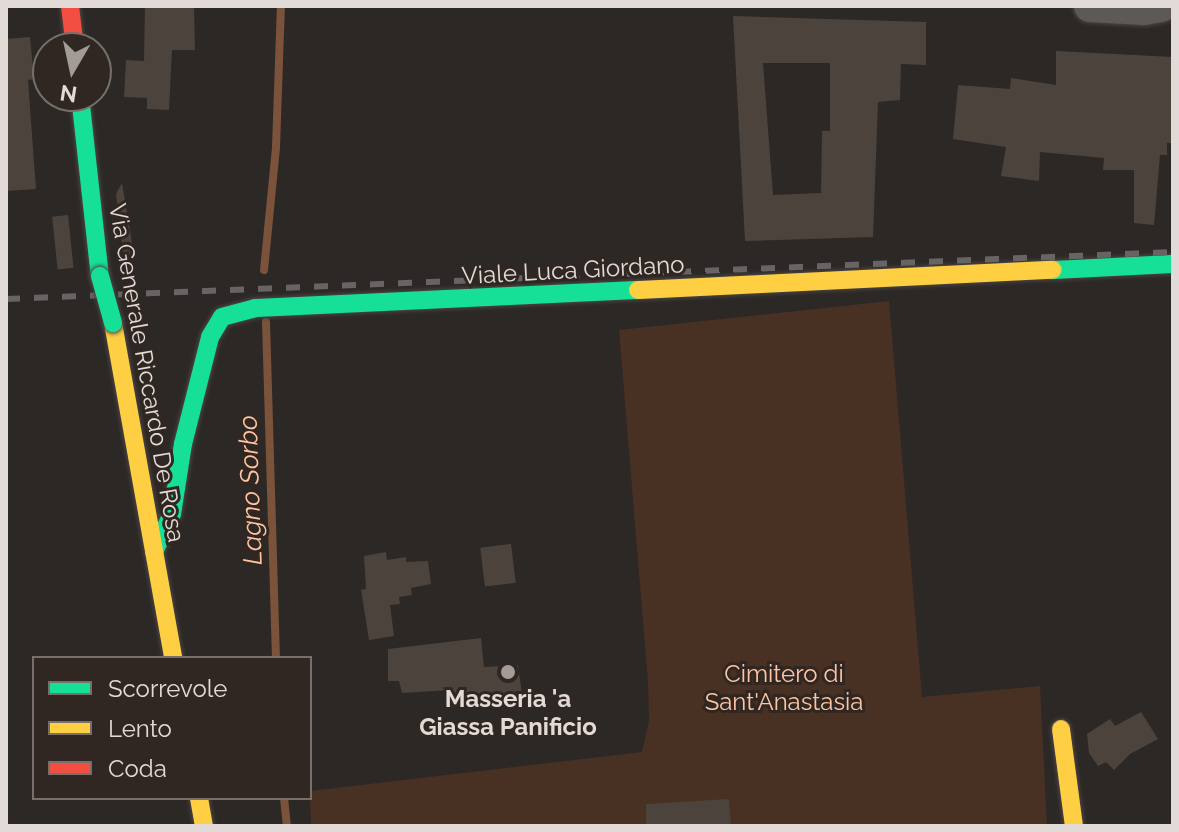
<!DOCTYPE html>
<html>
<head>
<meta charset="utf-8">
<style>
	body { margin:0 }
	#map { position:relative; width:1179px; height:832px; overflow:hidden; background:#2c2826; font-family:Raleway,sans-serif }
	div>[style] { position:absolute }
	.green>* { inset:0; background:#483123 }
	.stream>* { height:8px; margin:-4px; padding:0 4px; transform-origin:4px; border-radius:4px; background:#7a533a }
	.building>* { inset:0; background:#4c433d; transform-origin:0 0 }
	.roads { filter:drop-shadow(0 0 2px #4a4543) drop-shadow(0 0 2px #4a4543) }
	.street>* { height:32px; margin:-16px; padding:0 16px; transform-origin:16px; border-radius:16px; background:#5d5957 }
	.fast>* { height:18px; margin:-9px; padding:0 9px; transform-origin:9px; border-radius:9px; background:#16e098 }
	.slow>* { height:18px; margin:-9px; padding:0 9px; transform-origin:9px; border-radius:9px; background:#ffcf43 }
	.jam>* { height:18px; margin:-9px; padding:0 9px; transform-origin:9px; border-radius:9px; background:#f24e42 }
	.rail>* { height:6px; margin-top:-3px; transform-origin:0; background:repeating-linear-gradient(90deg,#686463 0 14px,transparent 0 28px) }
	.bridges { filter:drop-shadow(0 0 2px #4a4543) drop-shadow(0 0 2px #4a4543) }
	.fast-bridge>* { height:18px; margin:-9px; padding:0 9px; transform-origin:9px; border-radius:9px; background:#16e098 }
	.dots>* { width:22px; height:22px; translate:-50% -50%; box-sizing:border-box; border:4px solid #302722; border-radius:50% }
	span { translate:-50% -50%; white-space:nowrap; text-align:center; line-height:1.15; -webkit-text-stroke:6px #302722; paint-order:stroke }
	.street-label { font-size:24px; color:#e1dad7 }
	.park-label { font-size:24px; color:#fec5a3 }
	.poi-label { font-size:24px; color:#e1dad7; font-weight:700 }
	.water-label { font-size:26px; color:#fec4a2; font-style:italic }
	.frame { position:absolute; inset:0; border:8px solid #e1dad7; pointer-events:none }
	.legend { position:absolute; left:32px; top:656px; width:280px; height:144px; box-sizing:border-box; background:#302722; border:2px solid #776f6a; margin:0; padding:10px 14px; list-style:none; font-size:24px; color:#e1dad7 }
	.legend li { display:flex; align-items:center; gap:16px; height:40px }
	.legend b { width:40px; border:2px solid #776f6a }
	.north { position:absolute; left:32px; top:32px; width:80px; height:80px; box-sizing:border-box; background:#302722; border:2px solid #776f6a; border-radius:50%; rotate:189deg; font-size:22px; font-weight:700; line-height:32px; text-align:center; color:#e1dad7 }
	.north::after { content:''; display:block; margin:auto; width:28px; height:36px; background:#a29c99; clip-path:polygon(50% 0,100% 100%,50% 72%,0 100%) }
</style>
</head>
<body>
<div id="map">
	<div class="green">
		<i style="clip-path:polygon(889px 301px,922px 697px,1040px 686px,1047px 826px,311px 826px,310px 791px,642px 752px,649px 720px,648px 682px,619px 330px)"></i>
	</div>
	<div class="stream">
		<i style="left:264px;top:270px;width:124px;rotate:-84.4deg"></i>
		<i style="left:276px;top:147px;width:141px;rotate:-88deg"></i>
		<i style="left:266px;top:322px;width:336px;rotate:88.3deg"></i>
		<i style="left:284px;top:798px;width:28px;rotate:84deg"></i>
	</div>
	<div class="building">
		<i style="clip-path:polygon(145px 6px,194px 6px,195px 50px,172px 50px,169px 110px,147px 109px,147px 98px,124px 97px,126px 60px,144px 61px)"></i>
		<i style="clip-path:polygon(evenodd,733px 16px,926px 22px,926px 65px,901px 64px,900px 100px,878px 102px,873px 237px,745px 241px,733px 16px,763px 63px,830px 63px,830px 131px,822px 131px,821px 193px,773px 195px,763px 63px)"></i>
		<i style="clip-path:polygon(30px 37px,34px 79px,28px 80px,36px 189px,6px 191px,6px 39px)"></i>
		<i style="clip-path:polygon(1056px 51px,1173px 57px,1173px 143px,1167px 143px,1167px 155px,1160px 155px,1154px 225px,1134px 223px,1134px 170px,1103px 170px,1104px 158px,1040px 152px,1039px 181px,1001px 176px,1006px 147px,953px 139px,958px 85px,1010px 89px,1011px 78px,1056px 85px)"></i>
		<i style="clip-path:polygon(122px 183px,135px 260px,124px 262px,116px 194px)"></i>
		<i style="left:68px;top:215px;width:53px;height:16px;rotate:84deg"></i>
		<i style="left:511px;top:544px;width:39px;height:31px;rotate:83deg"></i>
		<i style="clip-path:polygon(386px 552px,387px 560px,406px 557px,406px 562px,428px 561px,431px 584px,411px 588px,412px 595px,399px 597px,400px 604px,390px 605px,394px 636px,369px 640px,361px 590px,366px 589px,364px 556px)"></i>
		<i style="clip-path:polygon(481px 638px,484px 667px,518px 665px,522px 694px,489px 701px,451px 700px,451px 690px,402px 693px,399px 681px,388px 681px,388px 649px)"></i>
		<i style="clip-path:polygon(1141px 712px,1158px 739px,1130px 754px,1114px 770px,1106px 762px,1098px 766px,1089px 753px,1087px 734px,1110px 719px,1115px 726px)"></i>
		<i style="clip-path:polygon(729px 799px,731px 826px,646px 826px,646px 804px)"></i>
	</div>
	<div class="roads">
		<div class="street">
			<i style="left:1090px;top:6px;width:54px;rotate:3.2deg"></i>
			<i style="left:1144px;top:9px;width:17px;rotate:-10deg"></i>
		</div>
		<div class="fast">
			<i style="left:80px;top:96px;width:181px;rotate:83.7deg"></i>
			<i style="left:1053px;top:270px;width:120px;rotate:-2.9deg"></i>
			<i style="left:154px;top:552px;width:42px;rotate:-64.7deg"></i>
			<i style="left:172px;top:514px;width:71px;rotate:-81.1deg"></i>
			<i style="left:183px;top:444px;width:110px;rotate:-75.8deg"></i>
			<i style="left:210px;top:337px;width:23px;rotate:-59deg"></i>
			<i style="left:222px;top:317px;width:34px;rotate:-15deg"></i>
			<i style="left:255px;top:308px;width:383px;rotate:-2.7deg"></i>
		</div>
		<div class="slow">
			<i style="left:638px;top:290px;width:415px;rotate:-2.8deg"></i>
			<i style="left:113px;top:323px;width:340px;rotate:79.8deg"></i>
			<i style="left:1061px;top:729px;width:98px;rotate:82.4deg"></i>
			<i style="left:199px;top:798px;width:28px;rotate:80deg"></i>
		</div>
		<div class="jam">
			<i style="left:70px;top:6px;width:42px;rotate:83.2deg"></i>
		</div>
	</div>
	<div class="rail">
		<i style="left:6px;top:299px;width:1168px;rotate:-2.31deg"></i>
	</div>
	<div class="bridges">
		<div class="fast-bridge">
			<i style="left:100px;top:276px;width:49px;rotate:74.5deg"></i>
		</div>
	</div>
	<div class="dots">
		<i style="left:508px;top:672px;background:#a29c99"></i>
	</div>
	<div class="street-label">
		<span style="left:573px;top:270px;rotate:-3deg">Viale Luca Giordano</span>
		<span style="left:147px;top:373px;rotate:80deg">Via Generale Riccardo De Rosa</span>
	</div>
	<div class="park-label">
		<span style="left:784px;top:688px">Cimitero di<br>Sant'Anastasia</span>
	</div>
	<div class="poi-label">
		<span style="left:508px;top:713px">Masseria 'a<br>Giassa Panificio</span>
	</div>
	<div class="water-label">
		<span style="left:251px;top:490px;rotate:-92deg">Lagno Sorbo</span>
	</div>
	<div class="frame"></div>
	<ul class="legend">
	<li><b style="height:10px;background:#16e098"></b>Scorrevole</li>
	<li><b style="height:10px;background:#ffcf43"></b>Lento</li>
	<li><b style="height:10px;background:#f24e42"></b>Coda</li>
	</ul>
	<div class="north">N</div>
</div>
</body>
</html>
